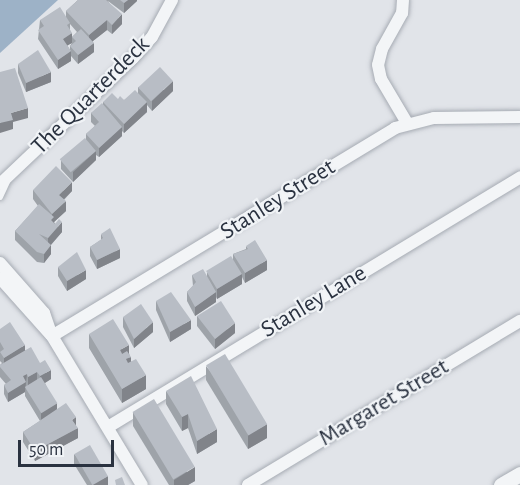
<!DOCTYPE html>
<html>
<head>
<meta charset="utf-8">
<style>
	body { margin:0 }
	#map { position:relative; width:520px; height:485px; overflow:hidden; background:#e1e4e9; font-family:"Alegreya Sans",sans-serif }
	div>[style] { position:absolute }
	.water>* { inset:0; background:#9db2c7 }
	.roads { filter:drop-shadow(0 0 2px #a6abb3) drop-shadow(0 0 2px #a6abb3) }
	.service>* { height:6px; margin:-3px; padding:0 3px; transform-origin:3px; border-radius:3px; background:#f3f5f7 }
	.minor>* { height:12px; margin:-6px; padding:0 6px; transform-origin:6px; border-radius:6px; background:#f3f5f7 }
	.tertiary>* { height:15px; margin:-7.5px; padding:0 7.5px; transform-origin:7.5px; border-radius:7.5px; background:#f3f5f7 }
	.wall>* { inset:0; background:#9ea3a9 }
	.shaded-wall>* { inset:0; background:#81848a }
	.building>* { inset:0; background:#b8bdc5; transform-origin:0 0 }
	span { translate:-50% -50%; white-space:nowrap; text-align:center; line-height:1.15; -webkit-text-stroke:4.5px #f0f3f6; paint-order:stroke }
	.street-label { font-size:24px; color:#2a3240 }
	.scale { position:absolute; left:18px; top:440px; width:96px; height:27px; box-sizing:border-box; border:3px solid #2a3240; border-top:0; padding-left:8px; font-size:18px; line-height:21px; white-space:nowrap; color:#2a3240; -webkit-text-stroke:4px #f0f3f6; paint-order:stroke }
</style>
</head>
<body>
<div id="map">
	<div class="water">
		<i style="clip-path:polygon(0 0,58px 0,0 53px)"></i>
	</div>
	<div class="roads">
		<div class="service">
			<i style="left:0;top:197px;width:17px;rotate:-65deg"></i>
		</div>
		<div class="minor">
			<i style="left:403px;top:0;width:13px;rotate:94deg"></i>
			<i style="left:402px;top:13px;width:41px;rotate:119.1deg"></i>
			<i style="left:382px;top:49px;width:16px;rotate:104deg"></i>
			<i style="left:378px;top:65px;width:14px;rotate:78deg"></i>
			<i style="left:381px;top:79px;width:51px;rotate:59.4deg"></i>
			<i style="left:0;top:184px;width:183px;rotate:-43.5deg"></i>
			<i style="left:133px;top:58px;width:28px;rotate:-48deg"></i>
			<i style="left:152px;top:37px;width:42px;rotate:-61.6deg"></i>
			<i style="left:0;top:263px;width:67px;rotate:48.7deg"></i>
			<i style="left:44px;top:313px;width:24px;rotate:71deg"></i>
			<i style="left:52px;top:336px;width:174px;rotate:58.9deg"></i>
			<i style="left:0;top:278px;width:76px;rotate:48.2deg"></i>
			<i style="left:52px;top:336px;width:401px;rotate:-31.2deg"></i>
			<i style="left:395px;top:128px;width:40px;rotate:-14.4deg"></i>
			<i style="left:434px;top:118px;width:86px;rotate:-0.7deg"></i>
			<i style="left:108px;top:427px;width:482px;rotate:-31.2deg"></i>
			<i style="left:248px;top:485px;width:318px;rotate:-31.1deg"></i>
		</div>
		<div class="tertiary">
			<i style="left:501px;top:485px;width:22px;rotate:-30deg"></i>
		</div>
	</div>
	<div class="wall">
		<i style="clip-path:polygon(evenodd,78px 0,137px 0,137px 1px,124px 13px,108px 1px,122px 24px,112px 34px,107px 30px,93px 41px,94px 52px,78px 64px,71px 56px,71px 61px,58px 69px,38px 39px,40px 20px,66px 17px,66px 11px,78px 0,70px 24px,77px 32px,72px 37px,70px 30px,70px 24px,78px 0,72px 43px,70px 46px,70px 50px,67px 45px,72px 43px)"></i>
		<i style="clip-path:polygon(18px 64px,51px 82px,26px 92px,18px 73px)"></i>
		<i style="clip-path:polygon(138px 87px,173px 91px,152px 111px,147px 105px,147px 112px,124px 133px,122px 131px,122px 136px,99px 157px,96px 155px,96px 160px,73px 182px,61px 169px,61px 160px,86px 140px,86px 134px,95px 126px,91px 122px,91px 113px,103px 105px,103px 102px,118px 99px,124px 100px,138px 94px)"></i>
		<i style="clip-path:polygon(33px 190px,72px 191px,64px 200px,66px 211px,54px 222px,62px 232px,51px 245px,51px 254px,44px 263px,37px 262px,15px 240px,15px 231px,38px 206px,33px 199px)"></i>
		<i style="clip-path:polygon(101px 234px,120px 258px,97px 269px,90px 256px,90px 247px,101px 240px)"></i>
		<i style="clip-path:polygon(246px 246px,267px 270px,245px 283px,242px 277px,242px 284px,217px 299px,216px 297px,216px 302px,195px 316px,187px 301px,187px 292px,193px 286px,192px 275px,207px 277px,207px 273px,233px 260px,233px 254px,246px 249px)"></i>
		<i style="clip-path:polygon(58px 267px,86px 279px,67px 291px,58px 276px)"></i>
		<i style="clip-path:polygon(156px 301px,191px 329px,170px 342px,156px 310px)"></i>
		<i style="clip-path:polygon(197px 316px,235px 333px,215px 349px,197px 326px)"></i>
		<i style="clip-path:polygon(123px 317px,153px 332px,134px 348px,123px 327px)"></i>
		<i style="clip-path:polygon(0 329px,25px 350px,51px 379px,45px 383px,57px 410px,76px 426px,78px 438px,35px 461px,23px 442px,23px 432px,40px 421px,25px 396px,25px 392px,8px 402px,4px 394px,4px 385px,6px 384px,0 377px,0 365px,2px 363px,0 361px)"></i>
		<i style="clip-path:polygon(89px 334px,129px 353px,131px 361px,146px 389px,122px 403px,89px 348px)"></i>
		<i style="clip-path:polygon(206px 366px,267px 438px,248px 449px,206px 380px)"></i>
		<i style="clip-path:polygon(166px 391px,217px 442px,197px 454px,188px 428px,182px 431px,166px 404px)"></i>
		<i style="clip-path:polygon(133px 412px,195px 481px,188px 485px,169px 485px,133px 426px)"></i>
		<i style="clip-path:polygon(74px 454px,108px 485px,87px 485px,74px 464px)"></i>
	</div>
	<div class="shaded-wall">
		<i style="clip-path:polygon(128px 0,137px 0,137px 1px,124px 13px,124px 3px)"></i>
		<i style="clip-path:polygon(122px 14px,122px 24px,112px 34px,112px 25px)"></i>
		<i style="clip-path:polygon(107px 20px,107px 30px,89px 44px,89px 35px)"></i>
		<i style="clip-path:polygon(72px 33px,72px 43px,63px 48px,63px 39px)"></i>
		<i style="clip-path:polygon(94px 43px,94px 52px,78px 64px,78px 55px)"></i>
		<i style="clip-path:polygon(71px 51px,71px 61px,58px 69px,58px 60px)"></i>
		<i style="clip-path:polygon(51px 72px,51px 82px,26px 92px,26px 83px)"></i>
		<i style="clip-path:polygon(173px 81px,173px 91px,152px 111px,152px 101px)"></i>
		<i style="clip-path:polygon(147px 102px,147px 112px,124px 133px,124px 124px)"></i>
		<i style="clip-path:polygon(28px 108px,28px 118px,13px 122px,13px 129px,0 133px,0 123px,11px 113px)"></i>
		<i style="clip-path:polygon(122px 127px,122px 136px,99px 157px,99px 148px)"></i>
		<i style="clip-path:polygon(96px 151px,96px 160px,73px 182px,73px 172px)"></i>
		<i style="clip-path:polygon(72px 182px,72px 191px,59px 204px,59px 195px)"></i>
		<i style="clip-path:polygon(66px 201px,66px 211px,54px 222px,54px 227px,51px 220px,52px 218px,52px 214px)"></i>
		<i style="clip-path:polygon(62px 222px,62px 232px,48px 248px,48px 238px)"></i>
		<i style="clip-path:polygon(51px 245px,51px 254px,44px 263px,44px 254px)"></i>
		<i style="clip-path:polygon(120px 249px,120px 258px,97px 269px,97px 260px)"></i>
		<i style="clip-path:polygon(267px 260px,267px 270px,245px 283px,245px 273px)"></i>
		<i style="clip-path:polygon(86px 270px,86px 279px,67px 291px,67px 281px)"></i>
		<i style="clip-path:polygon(242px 274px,242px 284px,217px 299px,217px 289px)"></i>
		<i style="clip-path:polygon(216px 292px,216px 302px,195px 316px,195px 307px)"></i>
		<i style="clip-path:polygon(191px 320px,191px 329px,170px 342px,170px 332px)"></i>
		<i style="clip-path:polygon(153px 322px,153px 332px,134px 348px,134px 339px)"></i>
		<i style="clip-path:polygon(235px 323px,235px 333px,215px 349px,215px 339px)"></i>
		<i style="clip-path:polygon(25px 345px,25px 354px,4px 368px,4px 358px)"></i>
		<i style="clip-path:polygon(129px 345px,129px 358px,131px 357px,131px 370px,120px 350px)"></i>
		<i style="clip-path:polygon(51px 370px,51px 379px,40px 386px,40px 376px)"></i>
		<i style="clip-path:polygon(37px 372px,37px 381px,28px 386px,28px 377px)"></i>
		<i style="clip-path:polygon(27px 374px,25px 392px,8px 402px,8px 393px,23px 376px)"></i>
		<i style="clip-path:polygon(146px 375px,146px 389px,122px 403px,122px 389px)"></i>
		<i style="clip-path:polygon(57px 403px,57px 412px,41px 422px,41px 412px)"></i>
		<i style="clip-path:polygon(188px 414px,188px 428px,182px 431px,182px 417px)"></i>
		<i style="clip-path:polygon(76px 417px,76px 427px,72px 420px)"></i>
		<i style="clip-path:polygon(267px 424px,267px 438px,248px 449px,248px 435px)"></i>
		<i style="clip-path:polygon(78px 428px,78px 438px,35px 461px,35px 451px)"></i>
		<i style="clip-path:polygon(217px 429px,217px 442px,197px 454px,197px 441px)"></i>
		<i style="clip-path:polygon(195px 467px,195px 481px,188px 485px,174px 485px,174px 480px)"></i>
		<i style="clip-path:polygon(108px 476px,108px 485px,92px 485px,92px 484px)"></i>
	</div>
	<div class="building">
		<i style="clip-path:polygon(78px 0,106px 0,122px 14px,112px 25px,107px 20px,89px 35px,66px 11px)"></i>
		<i style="clip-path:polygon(120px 0,128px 0,124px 3px)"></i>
		<i style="clip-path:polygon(60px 7px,70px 23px,67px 25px,72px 33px,63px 39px,71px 51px,58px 60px,38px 30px,44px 26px,40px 20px)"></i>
		<i style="clip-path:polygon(81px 29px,94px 43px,78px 55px,70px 46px,76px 41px,72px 37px)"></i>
		<i style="clip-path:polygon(38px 50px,51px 72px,26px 83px,18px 64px)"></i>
		<i style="left:160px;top:67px;width:19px;height:30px;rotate:47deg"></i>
		<i style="clip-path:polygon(15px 68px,28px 108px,11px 113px,13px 120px,0 123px,0 72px)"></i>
		<i style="clip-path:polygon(135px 90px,147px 102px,124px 124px,103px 102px,112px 93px,118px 99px,120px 96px,124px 100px)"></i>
		<i style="clip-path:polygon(102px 103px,122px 127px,99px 148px,86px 134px,99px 122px,91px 113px)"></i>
		<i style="left:85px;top:138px;width:17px;height:33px;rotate:50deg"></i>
		<i style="clip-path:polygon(56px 166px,72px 182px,59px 195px,66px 201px,52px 214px,33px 190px)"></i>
		<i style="clip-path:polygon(39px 204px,54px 217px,51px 220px,55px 224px,59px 219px,62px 222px,48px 238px,39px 234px,51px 245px,44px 254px,37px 252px,15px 231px)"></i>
		<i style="clip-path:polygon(110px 228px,120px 249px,97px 260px,90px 247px,103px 238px,101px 234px)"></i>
		<i style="clip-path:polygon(255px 240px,267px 260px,245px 273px,233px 254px,248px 249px,246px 246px)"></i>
		<i style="clip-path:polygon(77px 252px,86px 270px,67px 281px,58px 267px)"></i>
		<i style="left:231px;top:256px;width:21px;height:29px;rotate:59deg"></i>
		<i style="clip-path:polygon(203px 269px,216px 292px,195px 307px,187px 292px,196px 282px,192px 275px)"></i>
		<i style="clip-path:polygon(171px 292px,191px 320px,170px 332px,156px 301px)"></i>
		<i style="clip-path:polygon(221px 301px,235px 323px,215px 339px,197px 316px)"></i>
		<i style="clip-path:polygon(141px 304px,153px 322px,134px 339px,123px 317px)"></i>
		<i style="clip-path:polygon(113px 319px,129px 345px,120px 350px,122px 354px,127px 351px,131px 357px,126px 359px,128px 363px,136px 359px,146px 375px,122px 389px,89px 334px)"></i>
		<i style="clip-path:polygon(10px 322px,25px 345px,4px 358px,0 352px,4px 349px,0 342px,0 329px)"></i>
		<i style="clip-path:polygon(31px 347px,40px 363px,45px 360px,51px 370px,40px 376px,37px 372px,28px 377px,27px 374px,23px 376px,26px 382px,8px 393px,4px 385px,11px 380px,0 367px,0 365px)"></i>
		<i style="left:225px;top:354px;width:82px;height:22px;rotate:59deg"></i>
		<i style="clip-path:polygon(191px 376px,217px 429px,197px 441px,188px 414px,182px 417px,166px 391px)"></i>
		<i style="left:41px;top:377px;width:31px;height:19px;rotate:58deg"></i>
		<i style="left:154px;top:399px;width:79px;height:25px;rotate:59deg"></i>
		<i style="clip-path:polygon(66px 403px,76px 417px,72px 420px,78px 428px,35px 451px,23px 432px)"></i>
		<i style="left:90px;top:445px;width:36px;height:18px;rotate:60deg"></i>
		<i style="clip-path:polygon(122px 477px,125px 485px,116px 485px,115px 480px)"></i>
	</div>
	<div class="street-label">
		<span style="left:91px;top:96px;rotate:-45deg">The Quarterdeck</span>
		<span style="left:278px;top:200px;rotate:-32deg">Stanley Street</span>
		<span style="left:314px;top:302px;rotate:-31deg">Stanley Lane</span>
		<span style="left:384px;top:403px;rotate:-31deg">Margaret Street</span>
	</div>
	<div class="scale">50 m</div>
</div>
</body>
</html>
